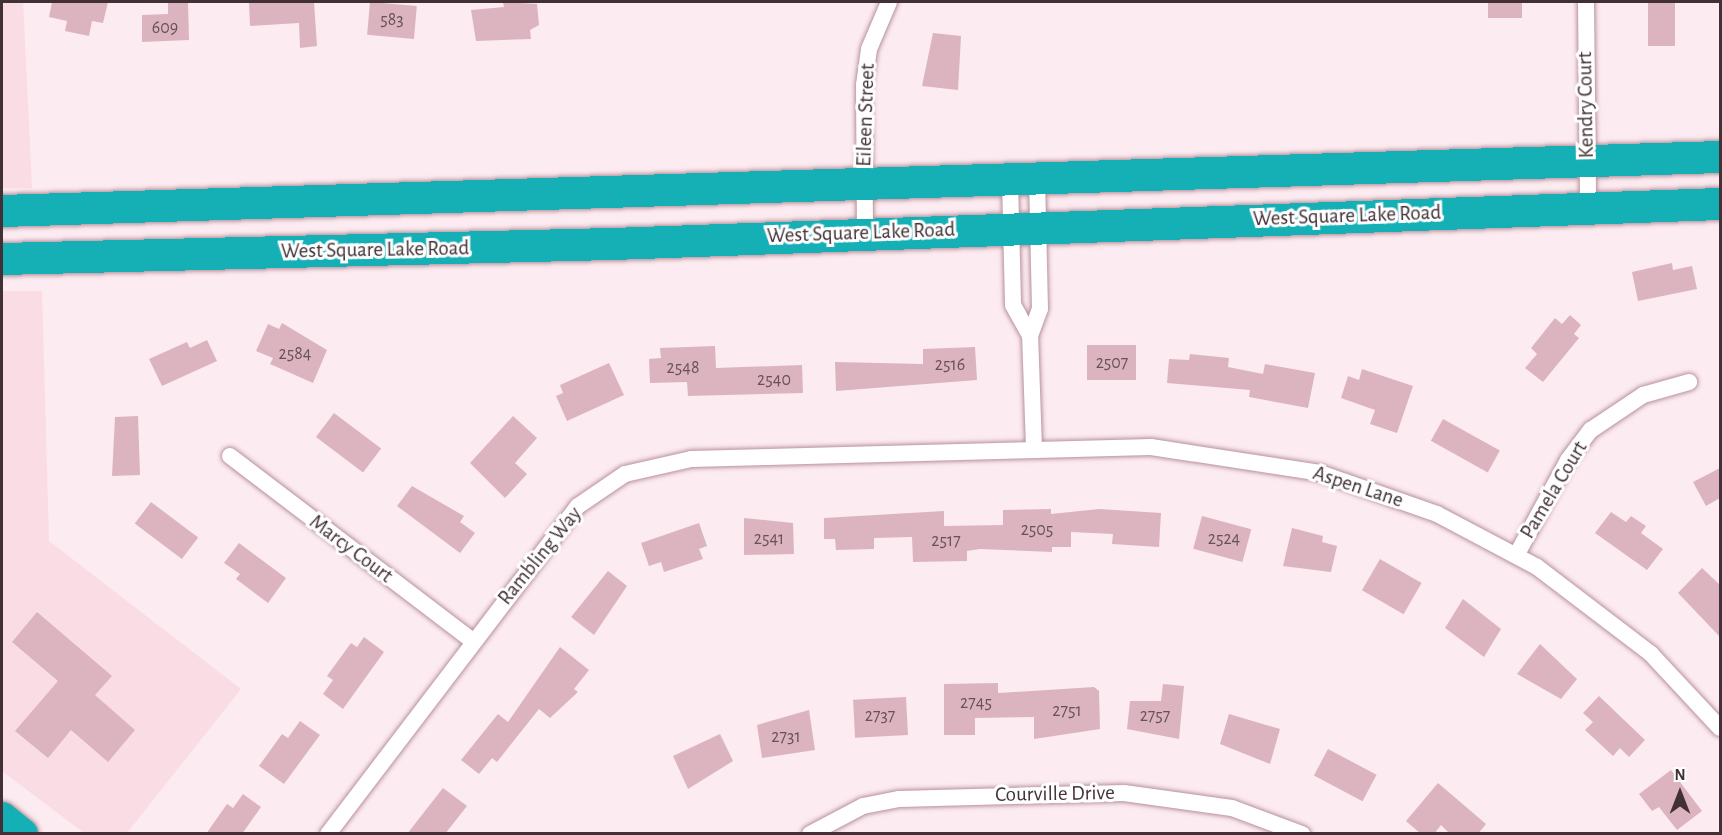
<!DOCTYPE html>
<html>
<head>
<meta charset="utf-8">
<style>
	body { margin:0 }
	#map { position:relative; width:1722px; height:835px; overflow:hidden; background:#fcebf0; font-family:"Alegreya Sans",sans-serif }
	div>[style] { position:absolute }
	.built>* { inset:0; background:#fadce4 }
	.building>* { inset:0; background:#dcb4c0; transform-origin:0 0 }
	.roads { filter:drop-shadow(0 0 2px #b8919d) drop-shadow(0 0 2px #b8919d) }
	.street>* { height:16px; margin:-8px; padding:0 8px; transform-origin:8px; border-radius:8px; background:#fff }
	.highway>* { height:32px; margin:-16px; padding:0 16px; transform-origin:16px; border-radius:16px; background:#15b0b5 }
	span { translate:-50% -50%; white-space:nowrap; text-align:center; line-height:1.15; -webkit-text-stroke:6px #fefefe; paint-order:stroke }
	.number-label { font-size:18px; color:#685258 }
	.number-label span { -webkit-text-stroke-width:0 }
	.street-label { font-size:21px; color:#413136 }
	.frame { position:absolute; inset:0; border:3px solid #413136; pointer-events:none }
	.north { position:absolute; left:1650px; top:763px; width:60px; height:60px; -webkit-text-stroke:4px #fefefe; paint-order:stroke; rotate:0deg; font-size:16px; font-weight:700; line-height:24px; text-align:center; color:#413136 }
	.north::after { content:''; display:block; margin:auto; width:21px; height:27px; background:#413136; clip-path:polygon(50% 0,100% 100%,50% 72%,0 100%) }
</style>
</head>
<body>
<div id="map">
	<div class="built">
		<i style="clip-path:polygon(2px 2px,23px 2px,32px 188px,2px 188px)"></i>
		<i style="clip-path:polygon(2px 291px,42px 291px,49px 541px,241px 689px,127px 833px,84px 833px,2px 771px)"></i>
	</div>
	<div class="building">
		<i style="clip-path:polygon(52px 2px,108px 2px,103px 23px,92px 21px,89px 36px,65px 31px,67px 21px,49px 17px)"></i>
		<i style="clip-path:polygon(168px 2px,188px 2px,189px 40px,142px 42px,142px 15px,168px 14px)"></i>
		<i style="clip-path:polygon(249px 2px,314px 2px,317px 46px,300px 48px,299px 23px,250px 26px)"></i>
		<i style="left:370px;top:2px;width:47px;height:33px;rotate:5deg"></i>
		<i style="clip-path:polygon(503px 2px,537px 4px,539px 25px,530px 30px,531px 39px,476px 41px,471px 10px,504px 7px)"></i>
		<i style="left:1488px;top:2px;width:34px;height:16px"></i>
		<i style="left:1648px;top:2px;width:27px;height:44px"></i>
		<i style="clip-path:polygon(933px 33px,961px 36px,958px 90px,922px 86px)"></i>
		<i style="clip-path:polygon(1672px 263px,1673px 270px,1692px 266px,1697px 289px,1638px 301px,1632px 272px)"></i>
		<i style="clip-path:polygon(1570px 315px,1581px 325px,1574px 334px,1579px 338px,1543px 382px,1525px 368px,1537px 354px,1531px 348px,1555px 318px,1562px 324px)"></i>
		<i style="clip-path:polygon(282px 323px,327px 350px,313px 383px,270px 364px,273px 358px,256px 351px,268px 324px,279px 329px)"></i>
		<i style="clip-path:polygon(207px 340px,217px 361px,162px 386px,149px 359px,187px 342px,190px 348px)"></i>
		<i style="left:1087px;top:345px;width:49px;height:35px"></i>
		<i style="clip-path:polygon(715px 346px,716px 368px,802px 365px,803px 393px,688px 396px,687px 382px,650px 383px,649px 359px,661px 358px,660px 348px)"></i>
		<i style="clip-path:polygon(975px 347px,977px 380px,836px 391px,835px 362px,923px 364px,923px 349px)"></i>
		<i style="clip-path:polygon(1190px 354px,1229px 358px,1228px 367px,1263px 374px,1265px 364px,1315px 373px,1308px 408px,1249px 397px,1250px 390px,1167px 383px,1169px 359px,1189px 360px)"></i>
		<i style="clip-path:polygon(609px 363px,624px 395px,567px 421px,556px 396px,563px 393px,560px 385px)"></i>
		<i style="clip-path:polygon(1362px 369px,1413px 386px,1397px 433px,1370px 424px,1375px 410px,1341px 398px,1348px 376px,1359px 380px)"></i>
		<i style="left:334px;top:413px;width:59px;height:30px;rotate:37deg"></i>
		<i style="clip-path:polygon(138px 416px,140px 475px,112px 476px,115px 417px)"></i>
		<i style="clip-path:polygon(513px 416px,537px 438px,515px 463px,527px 474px,505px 498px,470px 463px)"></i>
		<i style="left:1443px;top:419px;width:65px;height:25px;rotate:29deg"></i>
		<i style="clip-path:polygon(1720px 468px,1720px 498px,1706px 506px,1693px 482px)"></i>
		<i style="clip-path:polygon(412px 486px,464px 516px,460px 522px,475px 533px,460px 553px,397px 506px)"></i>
		<i style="left:151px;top:502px;width:59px;height:27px;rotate:37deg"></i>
		<i style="clip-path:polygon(1051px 509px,1051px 514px,1099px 509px,1161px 513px,1159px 547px,1112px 544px,1113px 534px,1071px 532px,1071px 547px,1052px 547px,1052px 552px,980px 549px,967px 551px,967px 561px,913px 562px,912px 537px,874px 538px,874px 549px,836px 550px,835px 539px,824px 539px,824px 518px,944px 511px,944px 526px,1003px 525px,1003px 510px)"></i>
		<i style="clip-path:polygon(1611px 512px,1626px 522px,1631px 516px,1646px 526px,1641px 533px,1663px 549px,1647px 570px,1595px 533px)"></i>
		<i style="left:1202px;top:516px;width:51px;height:34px;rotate:15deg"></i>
		<i style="clip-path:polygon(744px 518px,793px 523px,794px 554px,744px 555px)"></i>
		<i style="clip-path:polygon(699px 523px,707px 546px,699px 549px,703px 559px,664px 572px,661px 562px,649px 566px,641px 543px)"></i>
		<i style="clip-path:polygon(1292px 528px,1323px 536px,1322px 542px,1337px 546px,1331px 572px,1283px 566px)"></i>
		<i style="clip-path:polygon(239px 543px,286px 578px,268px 603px,236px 579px,240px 574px,224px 563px)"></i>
		<i style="left:1380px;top:559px;width:48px;height:36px;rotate:30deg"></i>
		<i style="clip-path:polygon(1702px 568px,1720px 585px,1720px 637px,1678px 593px)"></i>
		<i style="clip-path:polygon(608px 571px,627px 586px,594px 635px,571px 617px)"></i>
		<i style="clip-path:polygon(1463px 599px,1501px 629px,1484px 657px,1445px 628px)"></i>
		<i style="clip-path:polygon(37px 612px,112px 676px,95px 695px,135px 730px,108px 762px,71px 730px,48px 758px,15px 731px,58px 681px,12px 642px)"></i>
		<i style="clip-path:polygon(364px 637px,384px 652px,343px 709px,323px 694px,333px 680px,327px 676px,351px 643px,357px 647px)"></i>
		<i style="clip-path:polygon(1540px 644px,1577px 679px,1561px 699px,1517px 674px)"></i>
		<i style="clip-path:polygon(560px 647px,589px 670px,574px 689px,578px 692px,550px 718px,539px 709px,497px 762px,492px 758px,479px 774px,461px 760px,498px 714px,508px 722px)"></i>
		<i style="clip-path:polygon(998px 683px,998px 693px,1094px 687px,1099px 691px,1100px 729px,1034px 739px,1034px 717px,975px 718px,975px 735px,944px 735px,944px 684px)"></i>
		<i style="clip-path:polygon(1163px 684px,1184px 686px,1179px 739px,1127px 729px,1130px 701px,1161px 701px)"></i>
		<i style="clip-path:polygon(1599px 696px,1645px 740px,1629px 757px,1620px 748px,1613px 756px,1585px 730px,1593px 722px,1583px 713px)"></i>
		<i style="left:906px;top:697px;width:38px;height:53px;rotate:87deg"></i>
		<i style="clip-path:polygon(809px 710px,815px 750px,762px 758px,757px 725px)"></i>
		<i style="clip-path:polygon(1229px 714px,1280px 729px,1270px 764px,1220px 744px)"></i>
		<i style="clip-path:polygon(300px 721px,320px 735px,284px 784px,259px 766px,282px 734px,288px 738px)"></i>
		<i style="clip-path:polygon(720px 734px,733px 761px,688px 789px,673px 756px)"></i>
		<i style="left:1328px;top:749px;width:55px;height:30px;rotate:28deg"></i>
		<i style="clip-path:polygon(1671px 770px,1702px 811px,1677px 830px,1659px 807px,1652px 811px,1639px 794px)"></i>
		<i style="clip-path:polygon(1438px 783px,1486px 824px,1478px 834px,1450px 834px,1441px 825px,1434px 834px,1421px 834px,1406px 821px)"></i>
		<i style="clip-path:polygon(443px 788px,467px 806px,445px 834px,407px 834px)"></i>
		<i style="clip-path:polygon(243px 794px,261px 807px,242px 834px,206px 834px,227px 804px,233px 808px)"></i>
	</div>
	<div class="roads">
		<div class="street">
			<i style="left:1586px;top:2px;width:206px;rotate:89.4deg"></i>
			<i style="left:1010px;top:180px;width:125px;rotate:88.6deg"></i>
			<i style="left:1013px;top:305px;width:35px;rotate:61deg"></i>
			<i style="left:865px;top:232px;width:147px;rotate:-90.4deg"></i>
			<i style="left:864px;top:85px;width:36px;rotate:-82deg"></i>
			<i style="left:869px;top:49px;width:51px;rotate:-66.9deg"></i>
			<i style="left:1034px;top:448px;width:112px;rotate:-92deg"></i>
			<i style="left:1030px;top:336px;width:29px;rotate:-70deg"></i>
			<i style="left:1040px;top:309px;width:130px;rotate:-91.3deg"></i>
			<i style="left:230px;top:456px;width:305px;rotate:37.3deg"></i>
			<i style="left:1517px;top:554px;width:107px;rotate:-61.5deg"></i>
			<i style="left:1568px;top:460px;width:38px;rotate:-53deg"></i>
			<i style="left:1591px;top:430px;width:63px;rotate:-33.9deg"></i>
			<i style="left:1643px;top:395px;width:48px;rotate:-15.8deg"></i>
			<i style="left:328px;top:834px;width:412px;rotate:-52.7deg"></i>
			<i style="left:578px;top:506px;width:57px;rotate:-34.2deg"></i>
			<i style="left:625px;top:474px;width:68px;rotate:-12.8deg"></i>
			<i style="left:691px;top:459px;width:460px;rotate:-1.5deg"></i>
			<i style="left:1151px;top:447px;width:171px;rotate:8.7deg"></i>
			<i style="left:1320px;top:473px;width:124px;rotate:19.3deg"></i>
			<i style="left:1437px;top:514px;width:113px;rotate:27.9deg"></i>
			<i style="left:1537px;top:567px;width:143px;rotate:37.3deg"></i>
			<i style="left:1651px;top:654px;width:101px;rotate:47deg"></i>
			<i style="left:810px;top:834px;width:60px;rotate:-27.8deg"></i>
			<i style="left:863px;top:806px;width:37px;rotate:-11deg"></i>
			<i style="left:899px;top:799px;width:225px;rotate:-1.5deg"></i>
			<i style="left:1124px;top:793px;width:109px;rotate:7.9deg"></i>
			<i style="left:1232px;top:808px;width:75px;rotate:20.4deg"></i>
		</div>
		<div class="highway">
			<i style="left:2px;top:211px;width:1719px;rotate:-1.8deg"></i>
			<i style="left:2px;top:259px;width:611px;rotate:-1.41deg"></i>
			<i style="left:613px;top:244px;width:1108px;rotate:-2.07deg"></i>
			<i style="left:2px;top:818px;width:26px;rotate:39deg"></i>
		</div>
	</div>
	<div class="number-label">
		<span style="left:392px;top:20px">583</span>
		<span style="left:165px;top:28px">609</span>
		<span style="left:295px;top:354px">2584</span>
		<span style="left:1112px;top:363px">2507</span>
		<span style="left:950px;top:365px">2516</span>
		<span style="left:683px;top:368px">2548</span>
		<span style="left:774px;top:380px">2540</span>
		<span style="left:1037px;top:530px">2505</span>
		<span style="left:769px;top:539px">2541</span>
		<span style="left:1224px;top:539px">2524</span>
		<span style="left:946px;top:541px">2517</span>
		<span style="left:976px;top:703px">2745</span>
		<span style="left:1067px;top:711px">2751</span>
		<span style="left:880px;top:716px">2737</span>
		<span style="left:1155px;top:716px">2757</span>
		<span style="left:786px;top:737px">2731</span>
	</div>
	<div class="street-label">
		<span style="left:1586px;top:105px;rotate:-91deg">Kendry Court</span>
		<span style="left:866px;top:115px;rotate:-88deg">Eileen Street</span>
		<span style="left:1347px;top:216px;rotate:-2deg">West Square Lake Road</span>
		<span style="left:861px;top:233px;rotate:-2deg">West Square Lake Road</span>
		<span style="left:375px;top:250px;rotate:-1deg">West Square Lake Road</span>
		<span style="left:1358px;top:487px;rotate:18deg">Aspen Lane</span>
		<span style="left:1554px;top:490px;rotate:-59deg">Pamela Court</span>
		<span style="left:351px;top:549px;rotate:37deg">Marcy Court</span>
		<span style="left:540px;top:556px;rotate:-51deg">Rambling Way</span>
		<span style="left:1055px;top:794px;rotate:-1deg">Courville Drive</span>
	</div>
	<div class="frame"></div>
	<div class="north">N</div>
</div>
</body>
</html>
